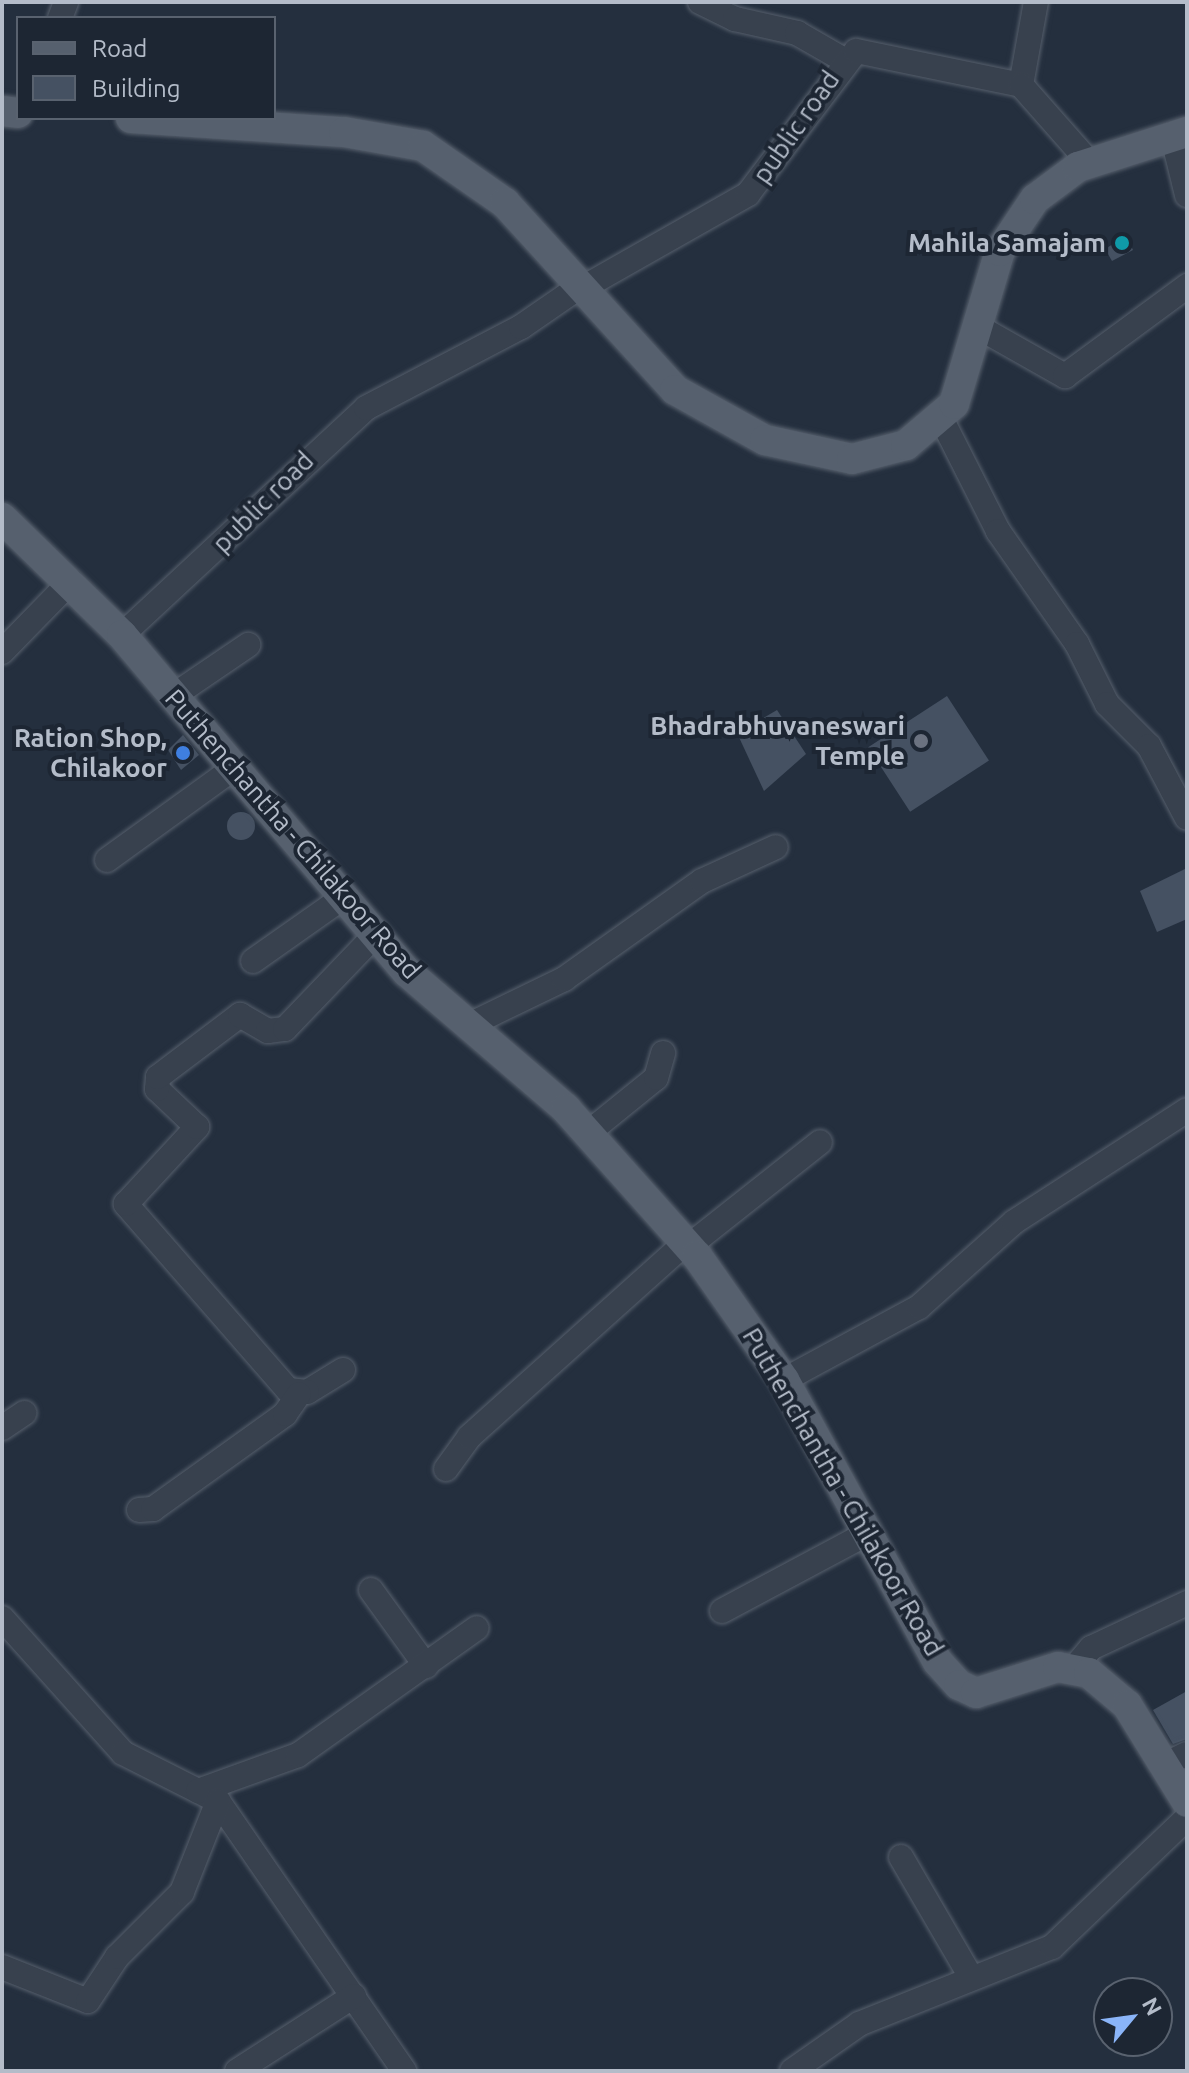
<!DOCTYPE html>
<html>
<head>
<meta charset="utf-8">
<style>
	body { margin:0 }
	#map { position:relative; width:1189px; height:2073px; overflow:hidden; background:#242f3e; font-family:Ubuntu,sans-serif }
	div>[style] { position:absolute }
	.building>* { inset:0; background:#455162; transform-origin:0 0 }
	.round { border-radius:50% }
	.roads { filter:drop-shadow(0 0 2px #565f6c) drop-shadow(0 0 2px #565f6c) }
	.minor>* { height:24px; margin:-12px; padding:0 12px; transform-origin:12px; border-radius:12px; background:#38414e }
	.major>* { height:30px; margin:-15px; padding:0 15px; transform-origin:15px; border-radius:15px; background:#56606e }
	.dots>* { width:22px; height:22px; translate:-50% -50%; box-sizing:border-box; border:4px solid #1d2633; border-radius:50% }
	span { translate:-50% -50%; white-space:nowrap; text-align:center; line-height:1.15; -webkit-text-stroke:8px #1d2633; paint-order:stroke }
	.street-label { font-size:26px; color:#b4bcc9 }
	.poi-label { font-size:26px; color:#b4bcc9; font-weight:700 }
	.right { translate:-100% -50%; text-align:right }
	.frame { position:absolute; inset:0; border:4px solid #b4bcc9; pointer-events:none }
	.legend { position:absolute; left:16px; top:16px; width:260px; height:104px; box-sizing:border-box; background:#1d2633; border:2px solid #59626f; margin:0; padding:10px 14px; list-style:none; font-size:24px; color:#b4bcc9 }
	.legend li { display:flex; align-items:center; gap:16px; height:40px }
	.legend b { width:40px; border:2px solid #59626f }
	.north { position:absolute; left:1093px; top:1977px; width:80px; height:80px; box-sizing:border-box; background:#1d2633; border:2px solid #59626f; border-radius:50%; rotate:61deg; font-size:22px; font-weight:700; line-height:32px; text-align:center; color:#b4bcc9 }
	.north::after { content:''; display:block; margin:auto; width:28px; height:36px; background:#8ab4f8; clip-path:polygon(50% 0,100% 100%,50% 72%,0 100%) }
</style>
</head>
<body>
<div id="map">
	<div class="building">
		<i style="clip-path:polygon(1126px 236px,1133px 250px,1112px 261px,1105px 249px)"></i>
		<i style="left:947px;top:696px;width:77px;height:94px;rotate:57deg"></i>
		<i style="clip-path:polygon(777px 710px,806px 754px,764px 791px,737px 733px)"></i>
		<i style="clip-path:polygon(183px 735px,199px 755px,181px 770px,168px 750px)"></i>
		<i class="round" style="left:227px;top:812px;width:28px;height:28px"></i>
		<i style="clip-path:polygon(1187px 868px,1187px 919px,1157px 932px,1140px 891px)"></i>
		<i style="clip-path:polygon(1187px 1691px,1187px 1739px,1173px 1744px,1153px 1710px)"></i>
	</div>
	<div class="roads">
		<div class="minor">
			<i style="left:700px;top:2px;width:39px;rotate:26deg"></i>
			<i style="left:735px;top:19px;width:64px;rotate:12.7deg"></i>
			<i style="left:797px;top:33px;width:54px;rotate:29.9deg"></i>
			<i style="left:60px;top:18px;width:17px;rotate:-69deg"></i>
			<i style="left:1021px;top:85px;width:84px;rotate:-79.8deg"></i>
			<i style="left:1172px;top:134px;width:63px;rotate:76.2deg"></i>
			<i style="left:581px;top:289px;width:192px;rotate:-29.6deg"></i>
			<i style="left:748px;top:194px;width:179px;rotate:-52.9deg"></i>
			<i style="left:856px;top:51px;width:168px;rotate:11.6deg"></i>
			<i style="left:1021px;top:85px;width:103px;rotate:48.6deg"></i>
			<i style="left:980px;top:328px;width:98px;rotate:29.5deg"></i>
			<i style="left:1065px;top:376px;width:152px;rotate:-36.4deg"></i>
			<i style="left:942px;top:420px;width:124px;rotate:63.2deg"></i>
			<i style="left:998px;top:531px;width:138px;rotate:55deg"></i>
			<i style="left:1077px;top:644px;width:67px;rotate:63.4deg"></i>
			<i style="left:1107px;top:704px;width:59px;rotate:45deg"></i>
			<i style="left:1149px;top:746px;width:81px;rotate:62.2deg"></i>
			<i style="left:122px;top:635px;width:333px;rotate:-42.9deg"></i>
			<i style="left:366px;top:408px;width:175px;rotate:-27.6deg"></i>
			<i style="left:521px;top:327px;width:70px;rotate:-34.6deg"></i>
			<i style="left:2px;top:652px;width:99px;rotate:-45.8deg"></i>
			<i style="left:173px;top:696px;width:91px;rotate:-34.2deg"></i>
			<i style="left:107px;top:860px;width:157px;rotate:-35.9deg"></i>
			<i style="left:253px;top:961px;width:113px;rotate:-35.2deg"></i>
			<i style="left:469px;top:1025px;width:106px;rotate:-25.8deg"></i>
			<i style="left:564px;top:979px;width:169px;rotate:-35.4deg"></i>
			<i style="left:702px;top:881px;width:81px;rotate:-24.7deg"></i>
			<i style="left:588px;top:1133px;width:87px;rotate:-39deg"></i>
			<i style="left:656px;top:1078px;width:26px;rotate:-74deg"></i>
			<i style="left:689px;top:1246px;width:167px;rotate:-38.4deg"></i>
			<i style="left:343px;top:1370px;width:42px;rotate:148.6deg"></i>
			<i style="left:307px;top:1392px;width:19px;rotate:-174deg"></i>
			<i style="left:288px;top:1390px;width:247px;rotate:-131.1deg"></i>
			<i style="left:126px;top:1204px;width:105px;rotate:-47.3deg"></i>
			<i style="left:197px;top:1127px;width:55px;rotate:-136.5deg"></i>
			<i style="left:157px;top:1089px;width:12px;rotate:-85deg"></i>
			<i style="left:158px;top:1077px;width:103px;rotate:-37.1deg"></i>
			<i style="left:240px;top:1015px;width:32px;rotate:30deg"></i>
			<i style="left:268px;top:1031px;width:17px;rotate:-7deg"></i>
			<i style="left:285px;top:1029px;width:132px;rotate:-46.2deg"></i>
			<i style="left:784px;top:1380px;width:153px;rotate:-28.4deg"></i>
			<i style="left:919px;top:1307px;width:127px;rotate:-41.8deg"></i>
			<i style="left:1014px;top:1222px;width:206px;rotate:-32.9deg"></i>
			<i style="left:2px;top:1428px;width:27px;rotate:-34deg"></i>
			<i style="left:446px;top:1469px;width:39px;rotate:-54deg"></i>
			<i style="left:469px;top:1437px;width:292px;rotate:-41.9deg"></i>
			<i style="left:139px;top:1510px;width:14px;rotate:-4deg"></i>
			<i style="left:153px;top:1509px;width:163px;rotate:-35.7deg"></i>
			<i style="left:285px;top:1414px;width:24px;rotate:-55deg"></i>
			<i style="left:371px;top:1590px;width:94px;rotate:54.1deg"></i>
			<i style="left:722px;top:1611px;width:166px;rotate:-28.1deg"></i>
			<i style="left:2px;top:1618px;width:181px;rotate:48.1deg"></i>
			<i style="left:123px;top:1753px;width:106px;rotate:26.8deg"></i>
			<i style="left:218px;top:1801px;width:328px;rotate:55.4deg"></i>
			<i style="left:1075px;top:1667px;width:25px;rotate:-50deg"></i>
			<i style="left:1091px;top:1648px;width:106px;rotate:-25.1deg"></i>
			<i style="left:1164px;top:1765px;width:25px;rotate:-26deg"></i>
			<i style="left:198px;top:1791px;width:106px;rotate:-19.8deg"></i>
			<i style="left:298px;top:1755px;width:219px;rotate:-35.4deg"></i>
			<i style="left:901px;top:1857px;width:133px;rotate:59.8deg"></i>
			<i style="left:2px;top:1967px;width:92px;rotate:21.6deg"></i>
			<i style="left:88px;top:2001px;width:53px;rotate:-56.6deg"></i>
			<i style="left:117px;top:1957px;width:92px;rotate:-45deg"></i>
			<i style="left:182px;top:1892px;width:98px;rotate:-68.4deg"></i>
			<i style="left:237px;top:2071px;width:139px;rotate:-32.7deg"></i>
			<i style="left:792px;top:2071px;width:82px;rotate:-35deg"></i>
			<i style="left:859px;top:2024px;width:208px;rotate:-21.8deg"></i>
			<i style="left:1052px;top:1947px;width:187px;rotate:-43.7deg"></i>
		</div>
		<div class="major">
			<i style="left:2px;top:111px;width:16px;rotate:7deg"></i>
			<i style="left:131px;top:118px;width:213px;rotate:3.8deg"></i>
			<i style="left:344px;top:132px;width:80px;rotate:10deg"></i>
			<i style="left:423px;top:146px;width:100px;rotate:34.8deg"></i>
			<i style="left:505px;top:203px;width:253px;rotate:47.7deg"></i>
			<i style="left:675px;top:390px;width:103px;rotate:29.1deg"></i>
			<i style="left:765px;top:440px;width:89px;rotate:12.3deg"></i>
			<i style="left:852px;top:459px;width:56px;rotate:-14.5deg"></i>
			<i style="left:906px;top:445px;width:63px;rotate:-40.5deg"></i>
			<i style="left:954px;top:404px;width:160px;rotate:-73.3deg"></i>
			<i style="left:1000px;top:251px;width:63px;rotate:-56.1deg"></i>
			<i style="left:1035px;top:199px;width:54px;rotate:-36.7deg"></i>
			<i style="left:1078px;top:167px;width:114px;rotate:-17.8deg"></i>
			<i style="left:2px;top:518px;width:168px;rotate:44.3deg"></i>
			<i style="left:122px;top:635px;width:441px;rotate:49.8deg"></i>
			<i style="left:407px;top:972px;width:210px;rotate:40.7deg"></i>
			<i style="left:566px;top:1109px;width:197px;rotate:48.3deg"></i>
			<i style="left:697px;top:1256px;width:151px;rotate:54.9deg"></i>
			<i style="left:784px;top:1380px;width:321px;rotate:61.4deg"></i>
			<i style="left:938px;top:1662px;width:31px;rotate:48deg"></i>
			<i style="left:959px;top:1685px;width:19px;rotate:25deg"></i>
			<i style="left:976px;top:1693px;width:86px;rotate:-17.6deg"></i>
			<i style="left:1058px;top:1667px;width:32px;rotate:11deg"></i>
			<i style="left:1089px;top:1673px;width:50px;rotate:40.1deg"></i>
			<i style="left:1127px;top:1705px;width:114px;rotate:58.3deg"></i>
		</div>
	</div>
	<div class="dots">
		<i style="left:1122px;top:243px;background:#0f9aa8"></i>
		<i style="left:921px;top:741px;background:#6b7280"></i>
		<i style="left:183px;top:753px;background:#3f7fe0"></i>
	</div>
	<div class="street-label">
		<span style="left:796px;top:127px;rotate:-55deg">public road</span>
		<span style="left:263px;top:502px;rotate:-45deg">public road</span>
		<span style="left:293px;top:834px;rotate:49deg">Puthenchantha - Chilakoor Road</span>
		<span style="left:843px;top:1492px;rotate:60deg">Puthenchantha - Chilakoor Road</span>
	</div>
	<div class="poi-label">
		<span class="right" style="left:1106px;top:243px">Mahila Samajam</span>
		<span class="right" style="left:905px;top:741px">Bhadrabhuvaneswari<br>Temple</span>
		<span class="right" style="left:167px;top:753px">Ration Shop,<br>Chilakoor</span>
	</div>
	<div class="frame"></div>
	<ul class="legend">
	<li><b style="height:10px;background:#56606e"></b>Road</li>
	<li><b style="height:22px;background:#455162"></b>Building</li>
	</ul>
	<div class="north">N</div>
</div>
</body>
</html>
